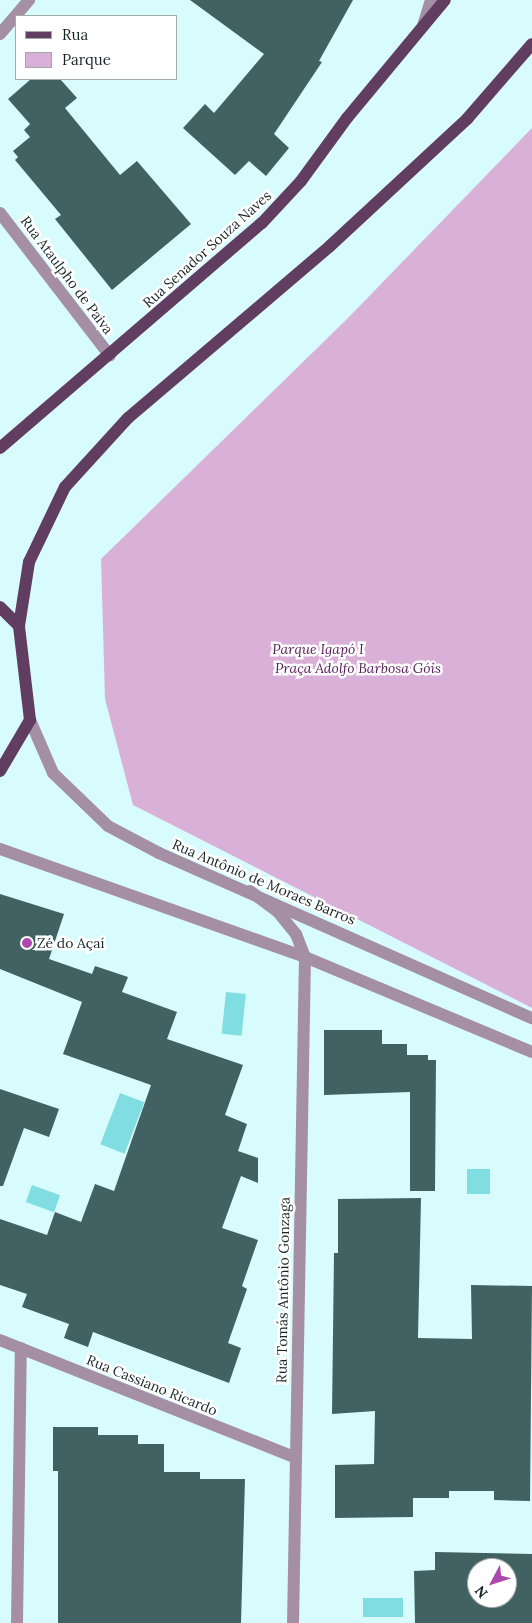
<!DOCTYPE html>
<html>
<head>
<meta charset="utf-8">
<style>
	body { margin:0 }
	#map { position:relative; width:532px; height:1623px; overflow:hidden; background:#d8fcfd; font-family:Lora,serif }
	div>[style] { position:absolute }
	.green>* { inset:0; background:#d9b1d8 }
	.water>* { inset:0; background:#80dee3; transform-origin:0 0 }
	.building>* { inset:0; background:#426163 }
	.minor>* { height:12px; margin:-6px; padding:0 6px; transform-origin:6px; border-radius:6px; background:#a58fa4 }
	.major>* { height:12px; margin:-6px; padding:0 6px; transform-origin:6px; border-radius:6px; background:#623d62 }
	.dots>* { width:14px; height:14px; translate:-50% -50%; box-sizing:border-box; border:2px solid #fff; border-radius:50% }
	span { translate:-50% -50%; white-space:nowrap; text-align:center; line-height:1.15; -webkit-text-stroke:5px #fff; paint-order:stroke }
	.street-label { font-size:14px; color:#182525 }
	.park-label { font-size:14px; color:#571b58; font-style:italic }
	.poi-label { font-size:14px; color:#182525 }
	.left { translate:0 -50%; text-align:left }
	.legend { position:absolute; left:15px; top:15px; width:162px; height:65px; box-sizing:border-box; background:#fff; border:1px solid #a3a8a8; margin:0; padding:6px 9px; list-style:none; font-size:15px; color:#182525 }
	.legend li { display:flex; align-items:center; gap:10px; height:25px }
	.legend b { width:25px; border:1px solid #a3a8a8 }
	.north { position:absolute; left:467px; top:1558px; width:50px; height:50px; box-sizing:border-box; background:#fff; border:1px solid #a3a8a8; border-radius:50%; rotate:230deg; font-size:14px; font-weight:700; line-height:20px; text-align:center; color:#182525 }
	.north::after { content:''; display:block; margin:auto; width:18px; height:22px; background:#ac49ae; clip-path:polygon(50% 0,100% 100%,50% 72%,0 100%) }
</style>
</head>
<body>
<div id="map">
	<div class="green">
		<i style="clip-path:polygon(532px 128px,532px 1008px,133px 805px,105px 699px,101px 559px,349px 317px)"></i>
	</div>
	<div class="water">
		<i style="left:226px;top:992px;width:20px;height:42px;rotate:6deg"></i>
		<i style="left:120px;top:1093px;width:26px;height:55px;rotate:21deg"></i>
		<i style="left:467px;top:1169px;width:23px;height:25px"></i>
		<i style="left:32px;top:1185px;width:30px;height:18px;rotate:20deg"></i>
		<i style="left:363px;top:1598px;width:40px;height:19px"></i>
	</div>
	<div class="building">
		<i style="clip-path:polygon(190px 0,353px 0,319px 61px,322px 62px,274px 134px,289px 148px,266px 176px,249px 161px,235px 175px,183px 128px,205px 104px,214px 113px,264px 54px)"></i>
		<i style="clip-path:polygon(31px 79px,60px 79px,77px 98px,65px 108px,120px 175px,137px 161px,191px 224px,112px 290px,55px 219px,61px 215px,15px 160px,18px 157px,13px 151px,30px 137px,24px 130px,30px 124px,8px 99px)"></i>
		<i style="clip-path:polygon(0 894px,64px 914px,49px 959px,92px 974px,95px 966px,128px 977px,122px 992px,177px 1012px,167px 1039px,243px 1065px,225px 1115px,247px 1124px,238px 1151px,258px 1158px,258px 1183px,241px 1176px,222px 1228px,258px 1240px,242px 1286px,247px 1289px,228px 1343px,241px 1348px,229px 1383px,93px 1332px,88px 1347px,64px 1338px,69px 1324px,22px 1307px,27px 1294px,0 1285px,0 1219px,47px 1235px,55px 1212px,81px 1222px,95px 1184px,114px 1191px,151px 1085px,63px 1054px,82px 1002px,0 969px)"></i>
		<i style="clip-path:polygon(324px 1030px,382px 1030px,382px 1044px,407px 1044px,407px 1055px,428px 1055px,428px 1060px,436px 1060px,435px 1191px,410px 1191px,410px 1092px,324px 1095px)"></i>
		<i style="clip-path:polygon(0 1089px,59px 1109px,49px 1137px,24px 1128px,3px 1186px,0 1186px)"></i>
		<i style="clip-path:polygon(421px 1198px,418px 1338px,472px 1339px,471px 1285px,532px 1286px,530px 1501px,494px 1500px,494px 1491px,449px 1491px,449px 1498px,413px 1498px,413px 1517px,335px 1518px,335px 1465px,374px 1464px,375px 1411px,332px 1414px,334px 1253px,338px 1253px,338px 1199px)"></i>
		<i style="clip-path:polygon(53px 1427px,98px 1427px,98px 1435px,138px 1435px,138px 1444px,164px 1444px,164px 1472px,200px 1472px,200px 1479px,245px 1479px,241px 1623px,58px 1623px,58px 1471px,53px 1471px)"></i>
		<i style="clip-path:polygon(evenodd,435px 1552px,532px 1554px,532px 1623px,415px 1623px,414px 1571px,435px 1570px,435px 1552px,477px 1568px,507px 1568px,507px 1598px,477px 1598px,477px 1568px)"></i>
	</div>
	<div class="minor">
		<i style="left:423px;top:26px;width:27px;rotate:-73deg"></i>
		<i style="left:0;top:34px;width:45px;rotate:-49.5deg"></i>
		<i style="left:0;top:213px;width:180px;rotate:52.4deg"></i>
		<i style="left:30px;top:720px;width:58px;rotate:66.5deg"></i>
		<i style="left:53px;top:773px;width:76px;rotate:43.9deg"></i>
		<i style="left:108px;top:826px;width:58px;rotate:27.9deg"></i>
		<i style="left:159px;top:853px;width:408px;rotate:23.9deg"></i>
		<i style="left:0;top:849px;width:324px;rotate:19.5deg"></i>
		<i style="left:305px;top:957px;width:246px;rotate:22.7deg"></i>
		<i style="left:250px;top:891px;width:35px;rotate:37deg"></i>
		<i style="left:278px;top:912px;width:28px;rotate:51deg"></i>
		<i style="left:296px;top:934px;width:25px;rotate:69deg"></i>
		<i style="left:305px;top:957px;width:666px;rotate:91.03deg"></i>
		<i style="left:0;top:1340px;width:316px;rotate:21.7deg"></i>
		<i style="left:17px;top:1623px;width:275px;rotate:-89.2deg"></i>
	</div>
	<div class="major">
		<i style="left:0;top:448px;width:345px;rotate:-40.7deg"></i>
		<i style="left:262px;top:223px;width:57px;rotate:-47.1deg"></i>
		<i style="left:301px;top:181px;width:78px;rotate:-53.9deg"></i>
		<i style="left:347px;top:118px;width:153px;rotate:-50.3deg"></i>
		<i style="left:0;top:607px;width:27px;rotate:45deg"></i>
		<i style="left:0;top:771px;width:59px;rotate:-59.5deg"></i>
		<i style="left:30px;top:720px;width:95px;rotate:-96.7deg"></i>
		<i style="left:19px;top:626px;width:65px;rotate:-81.1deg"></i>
		<i style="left:29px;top:562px;width:83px;rotate:-64.4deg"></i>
		<i style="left:65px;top:487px;width:93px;rotate:-47.6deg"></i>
		<i style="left:128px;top:418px;width:265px;rotate:-40.4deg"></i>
		<i style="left:330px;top:246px;width:187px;rotate:-42.8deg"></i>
		<i style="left:467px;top:119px;width:99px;rotate:-49.1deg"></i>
	</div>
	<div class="dots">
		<i style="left:27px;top:943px;background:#ac49ae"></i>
	</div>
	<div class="street-label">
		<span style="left:207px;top:249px;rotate:-42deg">Rua Senador Souza Naves</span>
		<span style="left:67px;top:275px;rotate:53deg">Rua Ataulpho de Paiva</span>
		<span style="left:264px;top:882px;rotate:23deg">Rua Antônio de Moraes Barros</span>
		<span style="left:283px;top:1290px;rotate:-89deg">Rua Tomás Antônio Gonzaga</span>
		<span style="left:152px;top:1385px;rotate:22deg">Rua Cassiano Ricardo</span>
	</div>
	<div class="park-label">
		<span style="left:318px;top:649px">Parque Igapó I</span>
		<span style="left:358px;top:668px">Praça Adolfo Barbosa Góis</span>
	</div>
	<div class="poi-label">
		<span class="left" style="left:37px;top:943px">Zé do Açaí</span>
	</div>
	<ul class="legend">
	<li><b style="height:6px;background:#623d62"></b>Rua</li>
	<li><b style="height:14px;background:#d9b1d8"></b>Parque</li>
	</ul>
	<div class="north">N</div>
</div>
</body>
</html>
